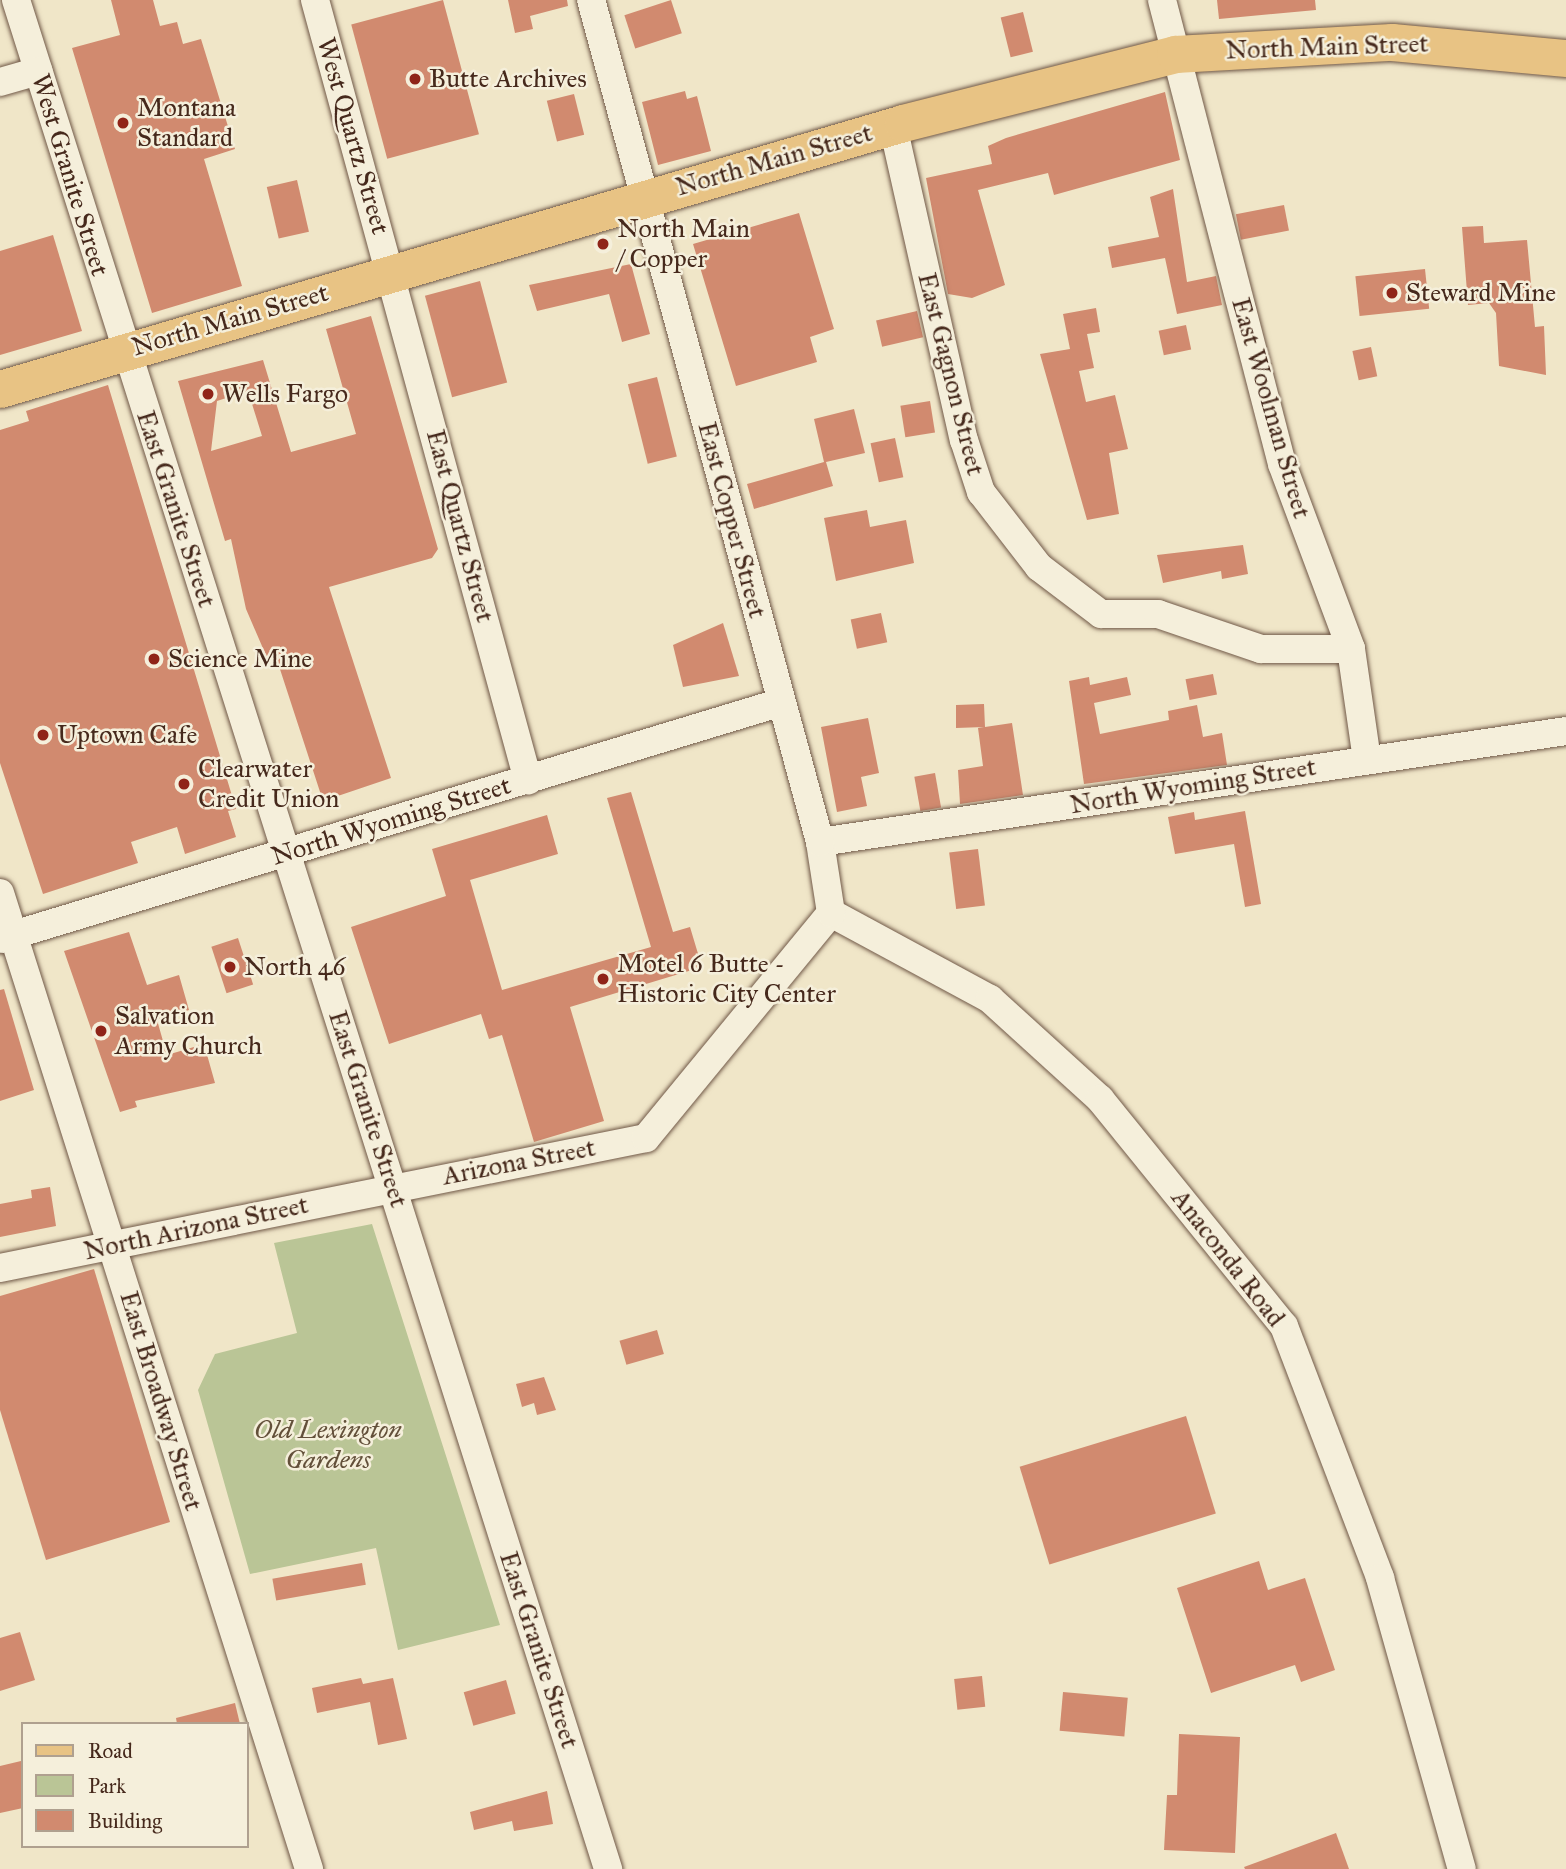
<!DOCTYPE html>
<html>
<head>
<meta charset="utf-8">
<style>
	body { margin:0 }
	#map { position:relative; width:1566px; height:1869px; overflow:hidden; background:#f0e6c8; font-family:"IM FELL Great Primer",serif }
	div>[style] { position:absolute }
	.green>* { inset:0; background:#bac596 }
	.building>* { inset:0; background:#d18a6f; transform-origin:0 0 }
	.roads { filter:drop-shadow(0 0 2px #705847) drop-shadow(0 0 2px #705847) }
	.minor>* { height:28px; margin:-14px; padding:0 14px; transform-origin:14px; border-radius:14px; background:#f5efdb }
	.major>* { height:37px; margin:-18.5px; padding:0 18.5px; transform-origin:18.5px; border-radius:18.5px; background:#e8c384 }
	.dots>* { width:19px; height:19px; translate:-50% -50%; box-sizing:border-box; border:4px solid #f5efdb; border-radius:50% }
	span { translate:-50% -50%; white-space:nowrap; text-align:center; line-height:1.15; -webkit-text-stroke:5px #f5efdb; paint-order:stroke }
	.street-label { font-size:26px; color:#46291c }
	.poi-label { font-size:26px; color:#46291c }
	.left { translate:0 -50%; text-align:left }
	.park-label { font-size:26px; color:#63503a; font-style:italic }
	.legend { position:absolute; left:21px; top:1722px; width:228px; height:126px; box-sizing:border-box; background:#f5efdb; border:2px solid #afa08f; margin:0; padding:9px 12px; list-style:none; font-size:21px; color:#46291c }
	.legend li { display:flex; align-items:center; gap:14px; height:35px }
	.legend b { width:35px; border:2px solid #afa08f }
</style>
</head>
<body>
<div id="map">
	<div class="green">
		<i style="clip-path:polygon(372px 1224px,500px 1625px,398px 1650px,376px 1548px,250px 1574px,198px 1390px,215px 1354px,297px 1333px,274px 1243px)"></i>
	</div>
	<div class="building">
		<i style="clip-path:polygon(111px 0,153px 0,160px 26px,177px 22px,183px 44px,201px 39px,235px 149px,204px 159px,242px 286px,152px 313px,72px 48px,120px 35px)"></i>
		<i style="left:443px;top:0;width:139px;height:95px;rotate:75deg"></i>
		<i style="clip-path:polygon(508px 0,567px 0,568px 6px,530px 16px,533px 29px,515px 33px)"></i>
		<i style="left:671px;top:0;width:35px;height:49px;rotate:72deg"></i>
		<i style="clip-path:polygon(1217px 0,1315px 0,1316px 10px,1219px 19px)"></i>
		<i style="left:1023px;top:12px;width:41px;height:23px;rotate:76deg"></i>
		<i style="clip-path:polygon(685px 91px,687px 99px,697px 96px,711px 151px,658px 165px,642px 102px)"></i>
		<i style="clip-path:polygon(1165px 92px,1180px 160px,1054px 195px,1048px 173px,978px 190px,1005px 285px,972px 298px,948px 294px,926px 178px,992px 164px,988px 146px,1006px 138px)"></i>
		<i style="left:574px;top:94px;width:42px;height:28px;rotate:76deg"></i>
		<i style="left:297px;top:180px;width:53px;height:31px;rotate:77deg"></i>
		<i style="clip-path:polygon(1173px 189px,1187px 282px,1216px 276px,1222px 305px,1177px 314px,1165px 258px,1112px 268px,1108px 247px,1159px 237px,1150px 197px)"></i>
		<i style="left:1284px;top:205px;width:26px;height:49px;rotate:79deg"></i>
		<i style="clip-path:polygon(799px 213px,834px 329px,810px 337px,817px 362px,736px 386px,693px 244px)"></i>
		<i style="clip-path:polygon(1483px 226px,1484px 243px,1527px 240px,1535px 327px,1544px 326px,1546px 375px,1499px 366px,1496px 313px,1489px 303px,1468px 305px,1462px 227px)"></i>
		<i style="clip-path:polygon(53px 235px,82px 331px,0 355px,0 251px)"></i>
		<i style="clip-path:polygon(631px 264px,650px 334px,622px 342px,609px 294px,537px 311px,529px 285px)"></i>
		<i style="left:1425px;top:269px;width:40px;height:70px;rotate:84deg"></i>
		<i style="left:480px;top:281px;width:105px;height:57px;rotate:75deg"></i>
		<i style="clip-path:polygon(1096px 308px,1100px 332px,1087px 334px,1094px 368px,1079px 371px,1086px 402px,1115px 395px,1128px 449px,1109px 453px,1119px 514px,1087px 520px,1040px 354px,1070px 349px,1063px 314px)"></i>
		<i style="left:917px;top:311px;width:27px;height:42px;rotate:77deg"></i>
		<i style="clip-path:polygon(evenodd,371px 316px,438px 549px,432px 558px,329px 587px,391px 778px,323px 801px,276px 657px,268px 660px,246px 609px,231px 539px,225px 541px,178px 381px,263px 360px,291px 452px,356px 434px,326px 329px,371px 316px,248px 391px,262px 436px,211px 451px,217px 401px,248px 391px)"></i>
		<i style="left:1186px;top:325px;width:25px;height:28px;rotate:78deg"></i>
		<i style="left:1371px;top:347px;width:30px;height:19px;rotate:78deg"></i>
		<i style="left:657px;top:377px;width:82px;height:30px;rotate:76deg"></i>
		<i style="clip-path:polygon(108px 385px,236px 809px,228px 811px,236px 837px,185px 854px,177px 827px,131px 842px,138px 863px,43px 894px,0 763px,0 430px,29px 421px,26px 411px)"></i>
		<i style="left:930px;top:401px;width:32px;height:30px;rotate:81deg"></i>
		<i style="clip-path:polygon(854px 409px,865px 453px,826px 462px,833px 486px,754px 509px,747px 484px,824px 462px,814px 419px)"></i>
		<i style="left:895px;top:438px;width:40px;height:25px;rotate:78deg"></i>
		<i style="clip-path:polygon(867px 510px,870px 527px,906px 520px,914px 563px,836px 581px,824px 518px)"></i>
		<i style="clip-path:polygon(1243px 545px,1248px 574px,1222px 579px,1221px 571px,1163px 583px,1157px 555px)"></i>
		<i style="left:881px;top:613px;width:30px;height:31px;rotate:78deg"></i>
		<i style="clip-path:polygon(723px 623px,739px 676px,683px 687px,673px 645px)"></i>
		<i style="left:1213px;top:674px;width:21px;height:28px;rotate:79deg"></i>
		<i style="clip-path:polygon(1089px 677px,1090px 685px,1127px 677px,1131px 695px,1094px 703px,1100px 734px,1169px 720px,1168px 711px,1197px 705px,1203px 737px,1222px 733px,1227px 765px,1084px 784px,1069px 681px)"></i>
		<i style="clip-path:polygon(984px 704px,985px 727px,1012px 723px,1023px 795px,960px 804px,958px 770px,983px 766px,978px 728px,984px 727px,956px 728px,956px 705px)"></i>
		<i style="clip-path:polygon(868px 718px,879px 773px,861px 777px,867px 806px,837px 812px,821px 727px)"></i>
		<i style="left:935px;top:773px;width:35px;height:21px;rotate:80deg"></i>
		<i style="clip-path:polygon(631px 792px,673px 932px,690px 927px,702px 967px,570px 1007px,604px 1121px,534px 1142px,502px 1035px,489px 1039px,481px 1014px,389px 1044px,351px 927px,446px 896px,432px 849px,547px 815px,558px 854px,470px 880px,502px 990px,651px 947px,607px 798px)"></i>
		<i style="clip-path:polygon(1245px 811px,1261px 904px,1245px 907px,1234px 844px,1175px 854px,1168px 817px,1194px 812px,1195px 820px)"></i>
		<i style="left:978px;top:849px;width:57px;height:29px;rotate:83deg"></i>
		<i style="clip-path:polygon(129px 932px,147px 985px,179px 975px,189px 1010px,157px 1020px,167px 1055px,204px 1044px,215px 1083px,135px 1101px,137px 1107px,120px 1112px,64px 951px)"></i>
		<i style="left:238px;top:938px;width:49px;height:28px;rotate:72deg"></i>
		<i style="clip-path:polygon(4px 989px,34px 1090px,0 1101px,0 990px)"></i>
		<i style="clip-path:polygon(50px 1187px,56px 1226px,0 1237px,0 1204px,32px 1198px,31px 1190px)"></i>
		<i style="clip-path:polygon(94px 1269px,170px 1522px,46px 1560px,0 1410px,0 1296px)"></i>
		<i style="left:657px;top:1330px;width:25px;height:39px;rotate:74deg"></i>
		<i style="clip-path:polygon(544px 1377px,556px 1410px,537px 1415px,534px 1403px,522px 1407px,516px 1384px)"></i>
		<i style="left:1186px;top:1416px;width:102px;height:174px;rotate:73deg"></i>
		<i style="clip-path:polygon(1259px 1561px,1268px 1590px,1305px 1578px,1335px 1670px,1301px 1682px,1295px 1665px,1211px 1693px,1177px 1588px)"></i>
		<i style="left:362px;top:1563px;width:22px;height:91px;rotate:80deg"></i>
		<i style="clip-path:polygon(20px 1632px,35px 1680px,0 1691px,0 1638px)"></i>
		<i style="left:982px;top:1676px;width:31px;height:28px;rotate:84deg"></i>
		<i style="clip-path:polygon(361px 1678px,363px 1684px,393px 1678px,407px 1739px,378px 1745px,370px 1702px,317px 1713px,312px 1688px)"></i>
		<i style="left:506px;top:1680px;width:35px;height:44px;rotate:74deg"></i>
		<i style="left:1063px;top:1692px;width:65px;height:39px;rotate:5deg"></i>
		<i style="clip-path:polygon(235px 1703px,240px 1724px,177px 1724px,176px 1718px)"></i>
		<i style="clip-path:polygon(1179px 1734px,1240px 1737px,1235px 1853px,1164px 1850px,1167px 1795px,1177px 1795px)"></i>
		<i style="clip-path:polygon(21px 1761px,23px 1808px,0 1813px,0 1766px)"></i>
		<i style="clip-path:polygon(547px 1791px,553px 1824px,514px 1831px,512px 1821px,474px 1830px,470px 1812px)"></i>
		<i style="clip-path:polygon(1336px 1833px,1349px 1869px,1245px 1869px,1244px 1867px)"></i>
	</div>
	<div class="roads">
		<div class="minor">
			<i style="left:16px;top:0;width:1961px;rotate:72.42deg"></i>
			<i style="left:315px;top:0;width:809px;rotate:74.73deg"></i>
			<i style="left:1162px;top:0;width:479px;rotate:75.5deg"></i>
			<i style="left:1282px;top:464px;width:197px;rotate:69.5deg"></i>
			<i style="left:1351px;top:649px;width:112px;rotate:81.8deg"></i>
			<i style="left:0;top:82px;width:40px;rotate:-16deg"></i>
			<i style="left:893px;top:126px;width:322px;rotate:77.3deg"></i>
			<i style="left:964px;top:440px;width:55px;rotate:71.9deg"></i>
			<i style="left:981px;top:492px;width:95px;rotate:52.3deg"></i>
			<i style="left:1039px;top:567px;width:78px;rotate:37.2deg"></i>
			<i style="left:1101px;top:614px;width:57px"></i>
			<i style="left:1158px;top:614px;width:109px;rotate:18.8deg"></i>
			<i style="left:1261px;top:649px;width:90px"></i>
			<i style="left:820px;top:842px;width:754px;rotate:-8.46deg"></i>
			<i style="left:0;top:893px;width:1024px;rotate:72.43deg"></i>
			<i style="left:831px;top:913px;width:181px;rotate:28.4deg"></i>
			<i style="left:990px;top:999px;width:149px;rotate:42.3deg"></i>
			<i style="left:1100px;top:1099px;width:292px;rotate:51deg"></i>
			<i style="left:1284px;top:1326px;width:270px;rotate:69.1deg"></i>
			<i style="left:1380px;top:1578px;width:302px;rotate:74.3deg"></i>
			<i style="left:0;top:939px;width:817px;rotate:-16.86deg"></i>
			<i style="left:0;top:1268px;width:659px;rotate:-11.38deg"></i>
			<i style="left:646px;top:1138px;width:291px;rotate:-50.6deg"></i>
			<i style="left:831px;top:913px;width:72px;rotate:-98.8deg"></i>
			<i style="left:820px;top:842px;width:873px;rotate:-105.21deg"></i>
		</div>
		<div class="major">
			<i style="left:0;top:389px;width:941px;rotate:-16.41deg"></i>
			<i style="left:903px;top:123px;width:281px;rotate:-14.2deg"></i>
			<i style="left:1175px;top:54px;width:217px;rotate:-3.2deg"></i>
			<i style="left:1392px;top:42px;width:175px;rotate:5.3deg"></i>
		</div>
	</div>
	<div class="dots">
		<i style="left:415px;top:79px;background:#8f2418"></i>
		<i style="left:123px;top:123px;background:#8f2418"></i>
		<i style="left:603px;top:244px;background:#8f2418"></i>
		<i style="left:1392px;top:293px;background:#8f2418"></i>
		<i style="left:208px;top:394px;background:#8f2418"></i>
		<i style="left:154px;top:659px;background:#8f2418"></i>
		<i style="left:43px;top:735px;background:#8f2418"></i>
		<i style="left:184px;top:784px;background:#8f2418"></i>
		<i style="left:230px;top:967px;background:#8f2418"></i>
		<i style="left:603px;top:979px;background:#8f2418"></i>
		<i style="left:101px;top:1031px;background:#8f2418"></i>
	</div>
	<div class="street-label">
		<span style="left:1327px;top:47px;rotate:-2deg">North Main Street</span>
		<span style="left:353px;top:136px;rotate:74deg">West Quartz Street</span>
		<span style="left:774px;top:160px;rotate:-16deg">North Main Street</span>
		<span style="left:70px;top:175px;rotate:73deg">West Granite Street</span>
		<span style="left:230px;top:320px;rotate:-16deg">North Main Street</span>
		<span style="left:951px;top:374px;rotate:76deg">East Gagnon Street</span>
		<span style="left:1271px;top:408px;rotate:74deg">East Woolman Street</span>
		<span style="left:176px;top:509px;rotate:72deg">East Granite Street</span>
		<span style="left:732px;top:520px;rotate:75deg">East Copper Street</span>
		<span style="left:460px;top:526px;rotate:75deg">East Quartz Street</span>
		<span style="left:1193px;top:786px;rotate:-9deg">North Wyoming Street</span>
		<span style="left:391px;top:821px;rotate:-17deg">North Wyoming Street</span>
		<span style="left:368px;top:1109px;rotate:72deg">East Granite Street</span>
		<span style="left:519px;top:1162px;rotate:-11deg">Arizona Street</span>
		<span style="left:196px;top:1228px;rotate:-12deg">North Arizona Street</span>
		<span style="left:1228px;top:1258px;rotate:52deg">Anaconda Road</span>
		<span style="left:161px;top:1401px;rotate:73deg">East Broadway Street</span>
		<span style="left:539px;top:1650px;rotate:72deg">East Granite Street</span>
	</div>
	<div class="poi-label">
		<span class="left" style="left:429px;top:79px">Butte Archives</span>
		<span class="left" style="left:137px;top:123px">Montana<br>Standard</span>
		<span class="left" style="left:617px;top:244px">North Main<br>/ Copper</span>
		<span class="left" style="left:1406px;top:293px">Steward Mine</span>
		<span class="left" style="left:222px;top:394px">Wells Fargo</span>
		<span class="left" style="left:168px;top:659px">Science Mine</span>
		<span class="left" style="left:57px;top:735px">Uptown Cafe</span>
		<span class="left" style="left:198px;top:784px">Clearwater<br>Credit Union</span>
		<span class="left" style="left:617px;top:979px">Motel 6 Butte -<br>Historic City Center</span>
		<span class="left" style="left:244px;top:967px">North 46</span>
		<span class="left" style="left:115px;top:1031px">Salvation<br>Army Church</span>
	</div>
	<div class="park-label">
		<span style="left:328px;top:1445px">Old Lexington<br>Gardens</span>
	</div>
	<ul class="legend">
	<li><b style="height:9px;background:#e8c384"></b>Road</li>
	<li><b style="height:19px;background:#bac596"></b>Park</li>
	<li><b style="height:19px;background:#d18a6f"></b>Building</li>
	</ul>
</div>
</body>
</html>
